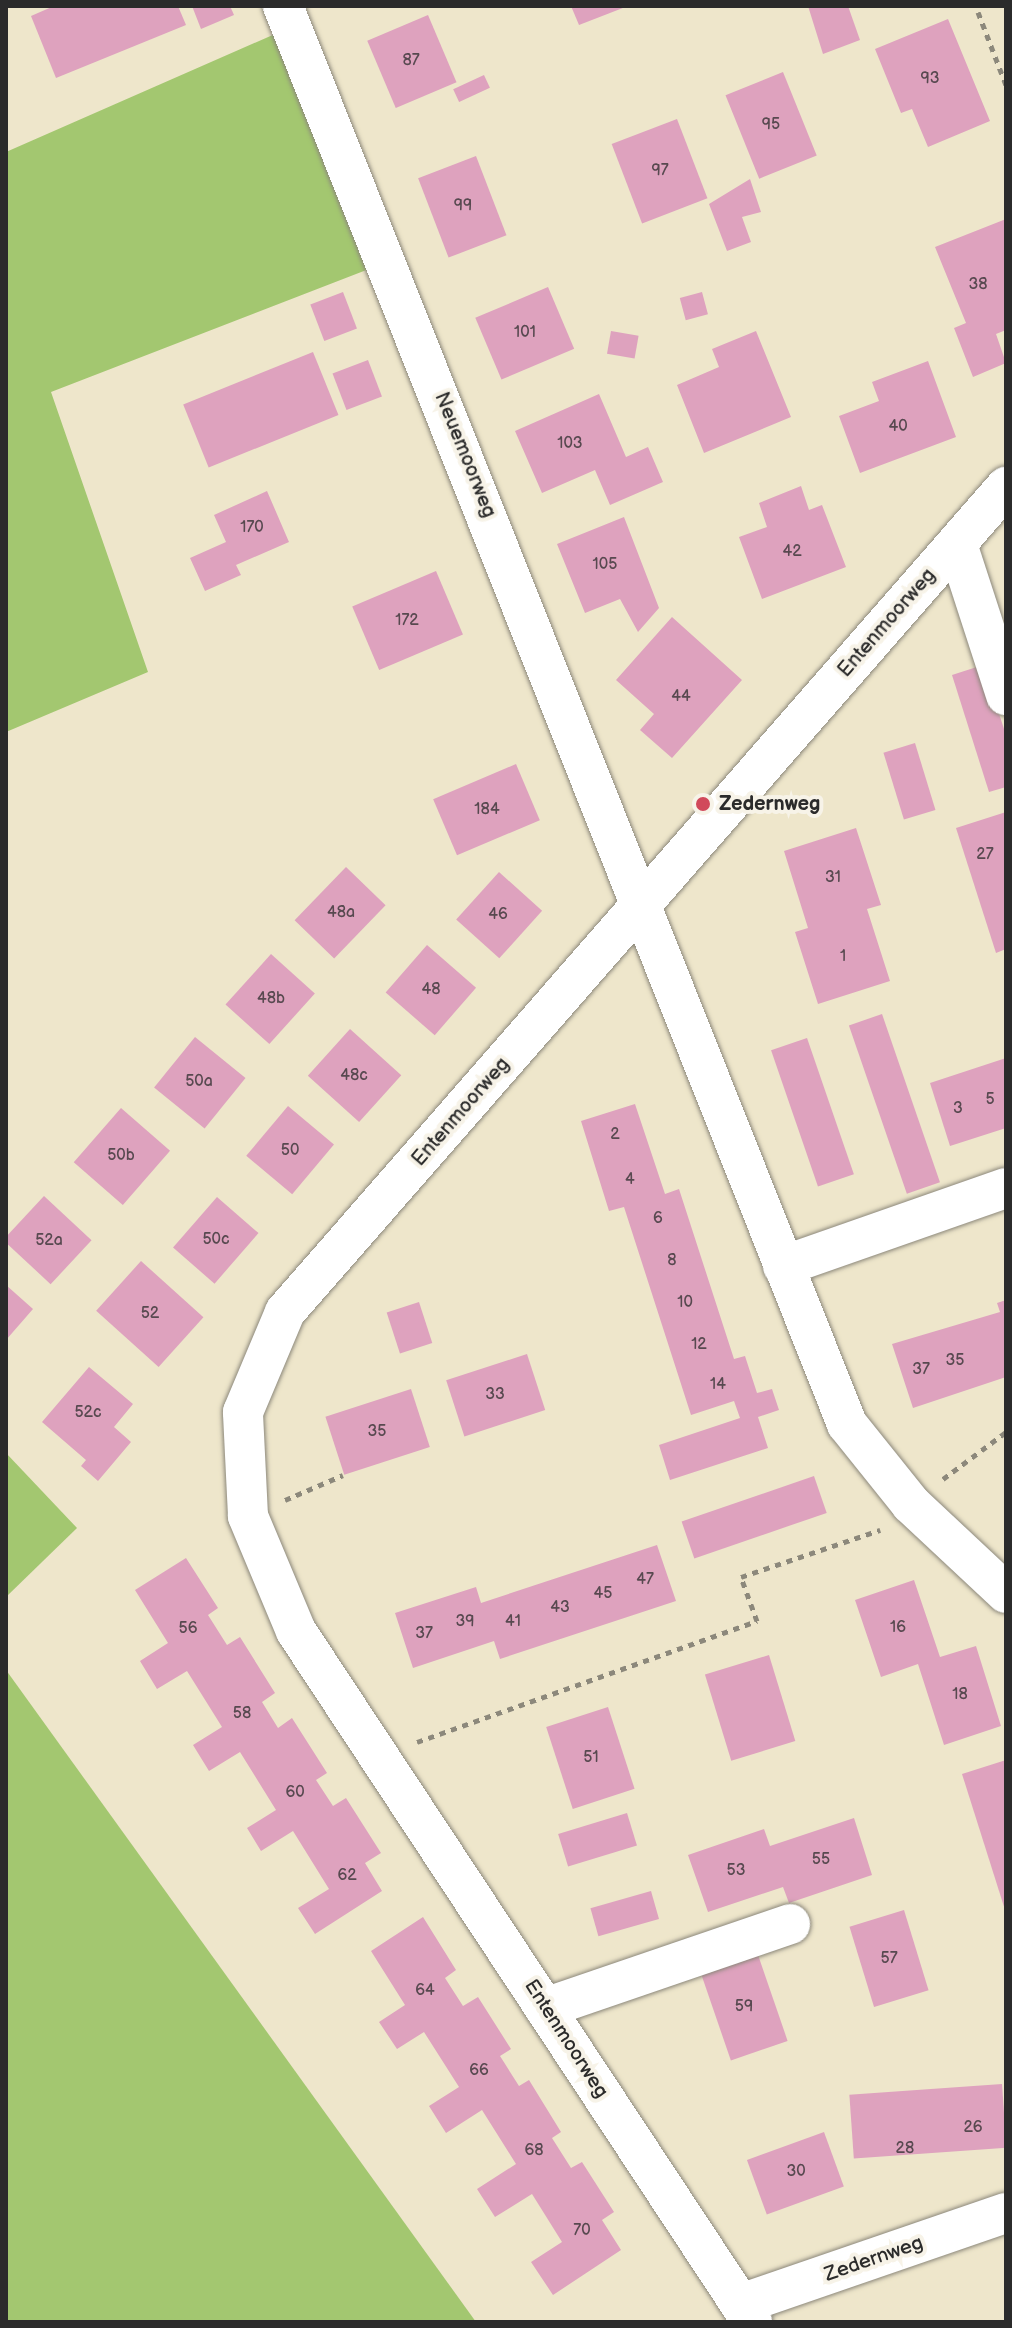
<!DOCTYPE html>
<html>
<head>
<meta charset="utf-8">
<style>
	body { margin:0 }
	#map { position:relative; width:1012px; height:2328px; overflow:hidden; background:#eee6cb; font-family:"Balsamiq Sans",sans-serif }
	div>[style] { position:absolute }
	.green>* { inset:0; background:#a3c770 }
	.building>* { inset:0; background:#dea2be; transform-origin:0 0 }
	.path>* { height:5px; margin-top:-2.5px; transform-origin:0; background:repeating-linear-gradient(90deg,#8c887b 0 6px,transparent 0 12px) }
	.roads { filter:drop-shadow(0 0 2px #8c887b) drop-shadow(0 0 2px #8c887b) }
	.minor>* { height:40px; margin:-20px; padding:0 20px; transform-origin:20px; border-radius:20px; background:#fff }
	.dots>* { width:22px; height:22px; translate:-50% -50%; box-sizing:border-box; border:4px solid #f7f3e8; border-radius:50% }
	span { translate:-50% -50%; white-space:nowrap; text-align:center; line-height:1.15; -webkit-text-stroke:8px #f7f3e8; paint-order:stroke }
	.number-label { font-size:16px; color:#584950 }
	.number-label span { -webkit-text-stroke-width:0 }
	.street-label { font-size:20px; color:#2b2b2b }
	.poi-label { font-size:20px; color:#2b2b2b; font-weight:700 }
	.left { translate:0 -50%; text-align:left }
	.frame { position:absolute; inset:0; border:8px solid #2b2b2b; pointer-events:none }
</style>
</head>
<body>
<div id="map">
	<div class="green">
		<i style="clip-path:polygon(275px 34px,369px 269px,51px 392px,148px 672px,6px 732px,6px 152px)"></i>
		<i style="clip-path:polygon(6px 1453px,77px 1528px,6px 1597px)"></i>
		<i style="clip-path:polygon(6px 1670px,476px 2322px,6px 2322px)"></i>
	</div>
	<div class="building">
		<i style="clip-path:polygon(54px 6px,178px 6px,186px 25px,56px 78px,31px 16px)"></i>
		<i style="clip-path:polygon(192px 6px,230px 6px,234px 15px,201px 29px)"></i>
		<i style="clip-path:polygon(571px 6px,628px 6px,579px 25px)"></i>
		<i style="clip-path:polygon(808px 6px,848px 6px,860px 40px,823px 54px)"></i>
		<i style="left:428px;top:15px;width:73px;height:66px;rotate:67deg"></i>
		<i style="clip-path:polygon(948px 19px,990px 121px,928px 147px,912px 109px,901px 113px,875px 49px)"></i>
		<i style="left:783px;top:72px;width:90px;height:62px;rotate:68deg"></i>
		<i style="left:484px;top:75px;width:14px;height:34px;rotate:65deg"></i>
		<i style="left:677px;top:119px;width:85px;height:70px;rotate:69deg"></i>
		<i style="left:476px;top:156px;width:85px;height:62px;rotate:69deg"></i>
		<i style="clip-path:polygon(750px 179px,761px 212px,742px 217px,751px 242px,727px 251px,709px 204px)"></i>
		<i style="clip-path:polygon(1006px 219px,1006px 330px,996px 334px,1006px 363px,973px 377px,954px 328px,966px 323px,935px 247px)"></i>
		<i style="left:548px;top:287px;width:67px;height:79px;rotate:67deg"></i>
		<i style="left:343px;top:292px;width:39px;height:35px;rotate:69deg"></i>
		<i style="left:702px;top:292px;width:23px;height:23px;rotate:75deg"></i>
		<i style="left:611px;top:331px;width:28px;height:23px;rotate:10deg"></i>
		<i style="clip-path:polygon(756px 331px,791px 417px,704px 453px,677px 385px,719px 367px,712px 349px)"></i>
		<i style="left:313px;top:352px;width:68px;height:140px;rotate:68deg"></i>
		<i style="left:368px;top:360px;width:39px;height:38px;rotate:69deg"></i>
		<i style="clip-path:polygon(928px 361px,956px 437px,860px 473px,839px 416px,879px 401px,872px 382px)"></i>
		<i style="clip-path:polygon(599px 394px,626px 457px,648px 447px,663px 482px,610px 505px,595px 470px,542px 493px,515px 431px)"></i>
		<i style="clip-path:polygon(801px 486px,809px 510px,822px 505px,846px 567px,762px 599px,739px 537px,767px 527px,759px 503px)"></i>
		<i style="clip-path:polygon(267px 491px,289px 542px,236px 565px,241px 575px,205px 591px,190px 558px,226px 542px,214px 515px)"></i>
		<i style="clip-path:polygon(624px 517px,659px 608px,638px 632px,620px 599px,585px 613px,557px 544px)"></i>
		<i style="left:436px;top:571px;width:69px;height:91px;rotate:67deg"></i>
		<i style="clip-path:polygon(672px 617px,742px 680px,672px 758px,640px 730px,654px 714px,616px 680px)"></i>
		<i style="clip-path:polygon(983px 665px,1006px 735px,1006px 787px,989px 792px,952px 675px)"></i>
		<i style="left:915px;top:743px;width:70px;height:33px;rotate:73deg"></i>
		<i style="left:516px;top:764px;width:61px;height:90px;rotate:67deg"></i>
		<i style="clip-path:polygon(1006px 812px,1006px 949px,996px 953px,956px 828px)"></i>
		<i style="clip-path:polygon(856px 828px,881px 905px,867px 909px,890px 981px,818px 1004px,795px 932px,808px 928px,784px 851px)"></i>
		<i style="left:346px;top:867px;width:55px;height:74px;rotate:44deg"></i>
		<i style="left:499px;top:872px;width:58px;height:64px;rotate:42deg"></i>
		<i style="left:427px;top:945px;width:65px;height:63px;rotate:41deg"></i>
		<i style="left:271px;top:954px;width:59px;height:68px;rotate:42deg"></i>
		<i style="left:882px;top:1014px;width:178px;height:35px;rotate:71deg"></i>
		<i style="left:350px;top:1029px;width:69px;height:63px;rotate:42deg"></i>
		<i style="left:195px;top:1037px;width:65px;height:65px;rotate:39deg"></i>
		<i style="left:807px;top:1038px;width:144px;height:38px;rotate:71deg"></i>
		<i style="clip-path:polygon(1006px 1058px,1006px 1128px,950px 1146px,930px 1083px)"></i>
		<i style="clip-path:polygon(635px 1104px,665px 1194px,679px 1189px,734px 1359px,745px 1356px,757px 1393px,772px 1389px,779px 1410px,758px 1417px,768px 1448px,670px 1480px,659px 1445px,740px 1418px,734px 1401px,691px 1415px,624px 1207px,609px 1211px,581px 1121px)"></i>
		<i style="left:288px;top:1106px;width:60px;height:65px;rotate:40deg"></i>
		<i style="left:121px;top:1108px;width:65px;height:72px;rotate:41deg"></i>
		<i style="left:44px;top:1196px;width:65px;height:60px;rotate:43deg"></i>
		<i style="left:217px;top:1197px;width:55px;height:67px;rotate:41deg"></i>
		<i style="left:141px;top:1261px;width:84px;height:67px;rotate:42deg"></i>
		<i style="clip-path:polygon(6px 1285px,33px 1309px,6px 1340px)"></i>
		<i style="clip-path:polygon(1006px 1300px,1006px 1377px,913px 1408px,892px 1344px,1000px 1312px,997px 1303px)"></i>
		<i style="left:419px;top:1302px;width:43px;height:34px;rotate:72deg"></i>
		<i style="left:527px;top:1354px;width:59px;height:85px;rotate:72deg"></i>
		<i style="clip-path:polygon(89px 1367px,133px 1404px,114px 1427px,131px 1442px,98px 1481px,81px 1466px,86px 1460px,42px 1422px)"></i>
		<i style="left:411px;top:1389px;width:61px;height:90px;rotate:72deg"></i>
		<i style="left:814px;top:1476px;width:39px;height:140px;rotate:71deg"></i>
		<i style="clip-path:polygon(657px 1545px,676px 1601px,500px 1659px,494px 1641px,413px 1668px,395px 1613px,476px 1587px,481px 1603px)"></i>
		<i style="clip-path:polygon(186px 1558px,218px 1608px,208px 1615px,227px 1645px,240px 1637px,275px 1693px,262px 1702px,278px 1728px,292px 1718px,327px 1773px,316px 1780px,333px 1806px,346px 1798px,381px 1853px,365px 1863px,382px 1891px,315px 1934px,298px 1908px,329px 1889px,293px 1831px,261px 1851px,247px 1828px,276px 1810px,240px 1752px,209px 1771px,193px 1745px,222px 1727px,187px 1671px,157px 1689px,140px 1661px,168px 1643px,135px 1590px)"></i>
		<i style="clip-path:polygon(914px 1580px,940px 1657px,976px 1646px,1001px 1726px,944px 1745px,918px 1664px,881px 1677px,855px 1600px)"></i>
		<i style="left:769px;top:1655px;width:90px;height:67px;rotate:73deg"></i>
		<i style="left:608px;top:1707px;width:86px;height:65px;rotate:72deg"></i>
		<i style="clip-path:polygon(1006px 1760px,1006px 1913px,962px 1774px)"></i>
		<i style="left:627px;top:1813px;width:34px;height:72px;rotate:73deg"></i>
		<i style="clip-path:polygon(854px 1818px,872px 1875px,789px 1903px,783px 1887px,708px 1912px,688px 1855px,764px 1829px,770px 1846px)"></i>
		<i style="left:651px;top:1891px;width:29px;height:63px;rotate:74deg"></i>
		<i style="left:904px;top:1910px;width:84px;height:57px;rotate:73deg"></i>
		<i style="clip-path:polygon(423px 1917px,456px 1970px,445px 1978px,463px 2006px,478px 1997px,511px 2049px,500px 2056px,519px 2086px,529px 2080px,561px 2132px,552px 2138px,571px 2168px,582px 2162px,614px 2212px,602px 2220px,621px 2250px,553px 2295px,531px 2262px,562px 2242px,532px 2194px,495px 2217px,477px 2189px,516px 2164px,482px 2110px,446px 2133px,429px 2106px,459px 2087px,424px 2032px,397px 2049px,379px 2022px,405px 2005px,371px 1951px)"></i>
		<i style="left:757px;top:1952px;width:94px;height:60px;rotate:71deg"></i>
		<i style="left:1002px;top:2084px;width:64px;height:153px;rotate:86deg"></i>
		<i style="left:824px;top:2132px;width:58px;height:82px;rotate:70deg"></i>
	</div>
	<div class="path">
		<i style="left:978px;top:12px;width:78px;rotate:69deg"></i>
		<i style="left:943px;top:1479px;width:79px;rotate:-36.7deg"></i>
		<i style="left:285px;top:1500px;width:63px;rotate:-23.3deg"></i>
		<i style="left:417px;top:1742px;width:361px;rotate:-19.6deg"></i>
		<i style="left:757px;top:1621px;width:47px;rotate:-110deg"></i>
		<i style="left:741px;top:1577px;width:147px;rotate:-18.7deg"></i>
	</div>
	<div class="roads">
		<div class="minor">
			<i style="left:283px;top:6px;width:1526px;rotate:68.31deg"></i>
			<i style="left:847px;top:1424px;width:102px;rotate:51.3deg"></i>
			<i style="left:911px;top:1504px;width:130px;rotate:43.1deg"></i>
			<i style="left:957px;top:544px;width:159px;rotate:72deg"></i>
			<i style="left:783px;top:1266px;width:236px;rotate:-19.3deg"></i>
			<i style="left:545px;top:2008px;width:259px;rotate:-18.9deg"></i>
			<i style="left:741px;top:2304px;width:280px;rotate:-19deg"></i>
			<i style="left:752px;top:2322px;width:828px;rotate:-123.42deg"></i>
			<i style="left:296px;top:1631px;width:125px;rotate:-112.7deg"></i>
			<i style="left:248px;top:1516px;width:104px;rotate:-92.8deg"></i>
			<i style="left:243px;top:1412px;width:108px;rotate:-67.2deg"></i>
			<i style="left:285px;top:1312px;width:1096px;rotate:-48.85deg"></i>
		</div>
	</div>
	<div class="dots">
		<i style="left:703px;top:804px;background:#d1495b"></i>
	</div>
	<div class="number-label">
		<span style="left:411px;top:61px">87</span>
		<span style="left:930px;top:79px">93</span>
		<span style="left:771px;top:125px">95</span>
		<span style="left:660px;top:171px">97</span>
		<span style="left:463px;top:206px">99</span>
		<span style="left:978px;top:285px">38</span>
		<span style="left:525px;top:333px">101</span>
		<span style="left:898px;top:427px">40</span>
		<span style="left:570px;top:444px">103</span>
		<span style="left:252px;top:528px">170</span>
		<span style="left:792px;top:552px">42</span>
		<span style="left:605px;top:565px">105</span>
		<span style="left:407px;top:621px">172</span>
		<span style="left:681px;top:697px">44</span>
		<span style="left:487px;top:810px">184</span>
		<span style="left:985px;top:855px">27</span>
		<span style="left:833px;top:878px">31</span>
		<span style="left:341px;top:913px">48a</span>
		<span style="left:498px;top:915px">46</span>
		<span style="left:843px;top:957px">1</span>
		<span style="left:431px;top:990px">48</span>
		<span style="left:271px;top:999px">48b</span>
		<span style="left:354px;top:1076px">48c</span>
		<span style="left:199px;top:1082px">50a</span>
		<span style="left:990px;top:1100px">5</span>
		<span style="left:958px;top:1109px">3</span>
		<span style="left:615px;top:1135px">2</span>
		<span style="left:290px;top:1151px">50</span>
		<span style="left:121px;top:1156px">50b</span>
		<span style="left:630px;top:1180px">4</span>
		<span style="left:658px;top:1219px">6</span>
		<span style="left:216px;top:1240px">50c</span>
		<span style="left:49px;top:1241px">52a</span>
		<span style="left:672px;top:1261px">8</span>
		<span style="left:685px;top:1303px">10</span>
		<span style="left:150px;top:1314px">52</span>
		<span style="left:699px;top:1345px">12</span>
		<span style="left:955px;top:1361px">35</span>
		<span style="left:921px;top:1370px">37</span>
		<span style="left:718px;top:1385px">14</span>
		<span style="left:495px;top:1395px">33</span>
		<span style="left:88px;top:1413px">52c</span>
		<span style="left:377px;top:1432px">35</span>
		<span style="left:645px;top:1580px">47</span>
		<span style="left:603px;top:1594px">45</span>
		<span style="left:560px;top:1608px">43</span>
		<span style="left:465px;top:1622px">39</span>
		<span style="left:513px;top:1622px">41</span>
		<span style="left:898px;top:1628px">16</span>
		<span style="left:188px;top:1629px">56</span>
		<span style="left:424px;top:1634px">37</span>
		<span style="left:960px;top:1695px">18</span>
		<span style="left:242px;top:1714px">58</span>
		<span style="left:591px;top:1758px">51</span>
		<span style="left:295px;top:1793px">60</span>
		<span style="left:821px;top:1860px">55</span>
		<span style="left:736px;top:1871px">53</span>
		<span style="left:347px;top:1876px">62</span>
		<span style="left:889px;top:1959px">57</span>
		<span style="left:425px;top:1991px">64</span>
		<span style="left:744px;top:2007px">59</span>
		<span style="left:479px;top:2071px">66</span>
		<span style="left:973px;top:2128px">26</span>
		<span style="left:905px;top:2149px">28</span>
		<span style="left:534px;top:2151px">68</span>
		<span style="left:796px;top:2172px">30</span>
		<span style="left:582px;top:2231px">70</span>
	</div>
	<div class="street-label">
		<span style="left:465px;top:455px;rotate:68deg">Neuemoorweg</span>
		<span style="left:887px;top:623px;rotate:-49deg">Entenmoorweg</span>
		<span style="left:461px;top:1112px;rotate:-49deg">Entenmoorweg</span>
		<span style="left:566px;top:2039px;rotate:57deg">Entenmoorweg</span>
		<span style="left:874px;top:2259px;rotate:-19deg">Zedernweg</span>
	</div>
	<div class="poi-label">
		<span class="left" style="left:719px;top:804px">Zedernweg</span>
	</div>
	<div class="frame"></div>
</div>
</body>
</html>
